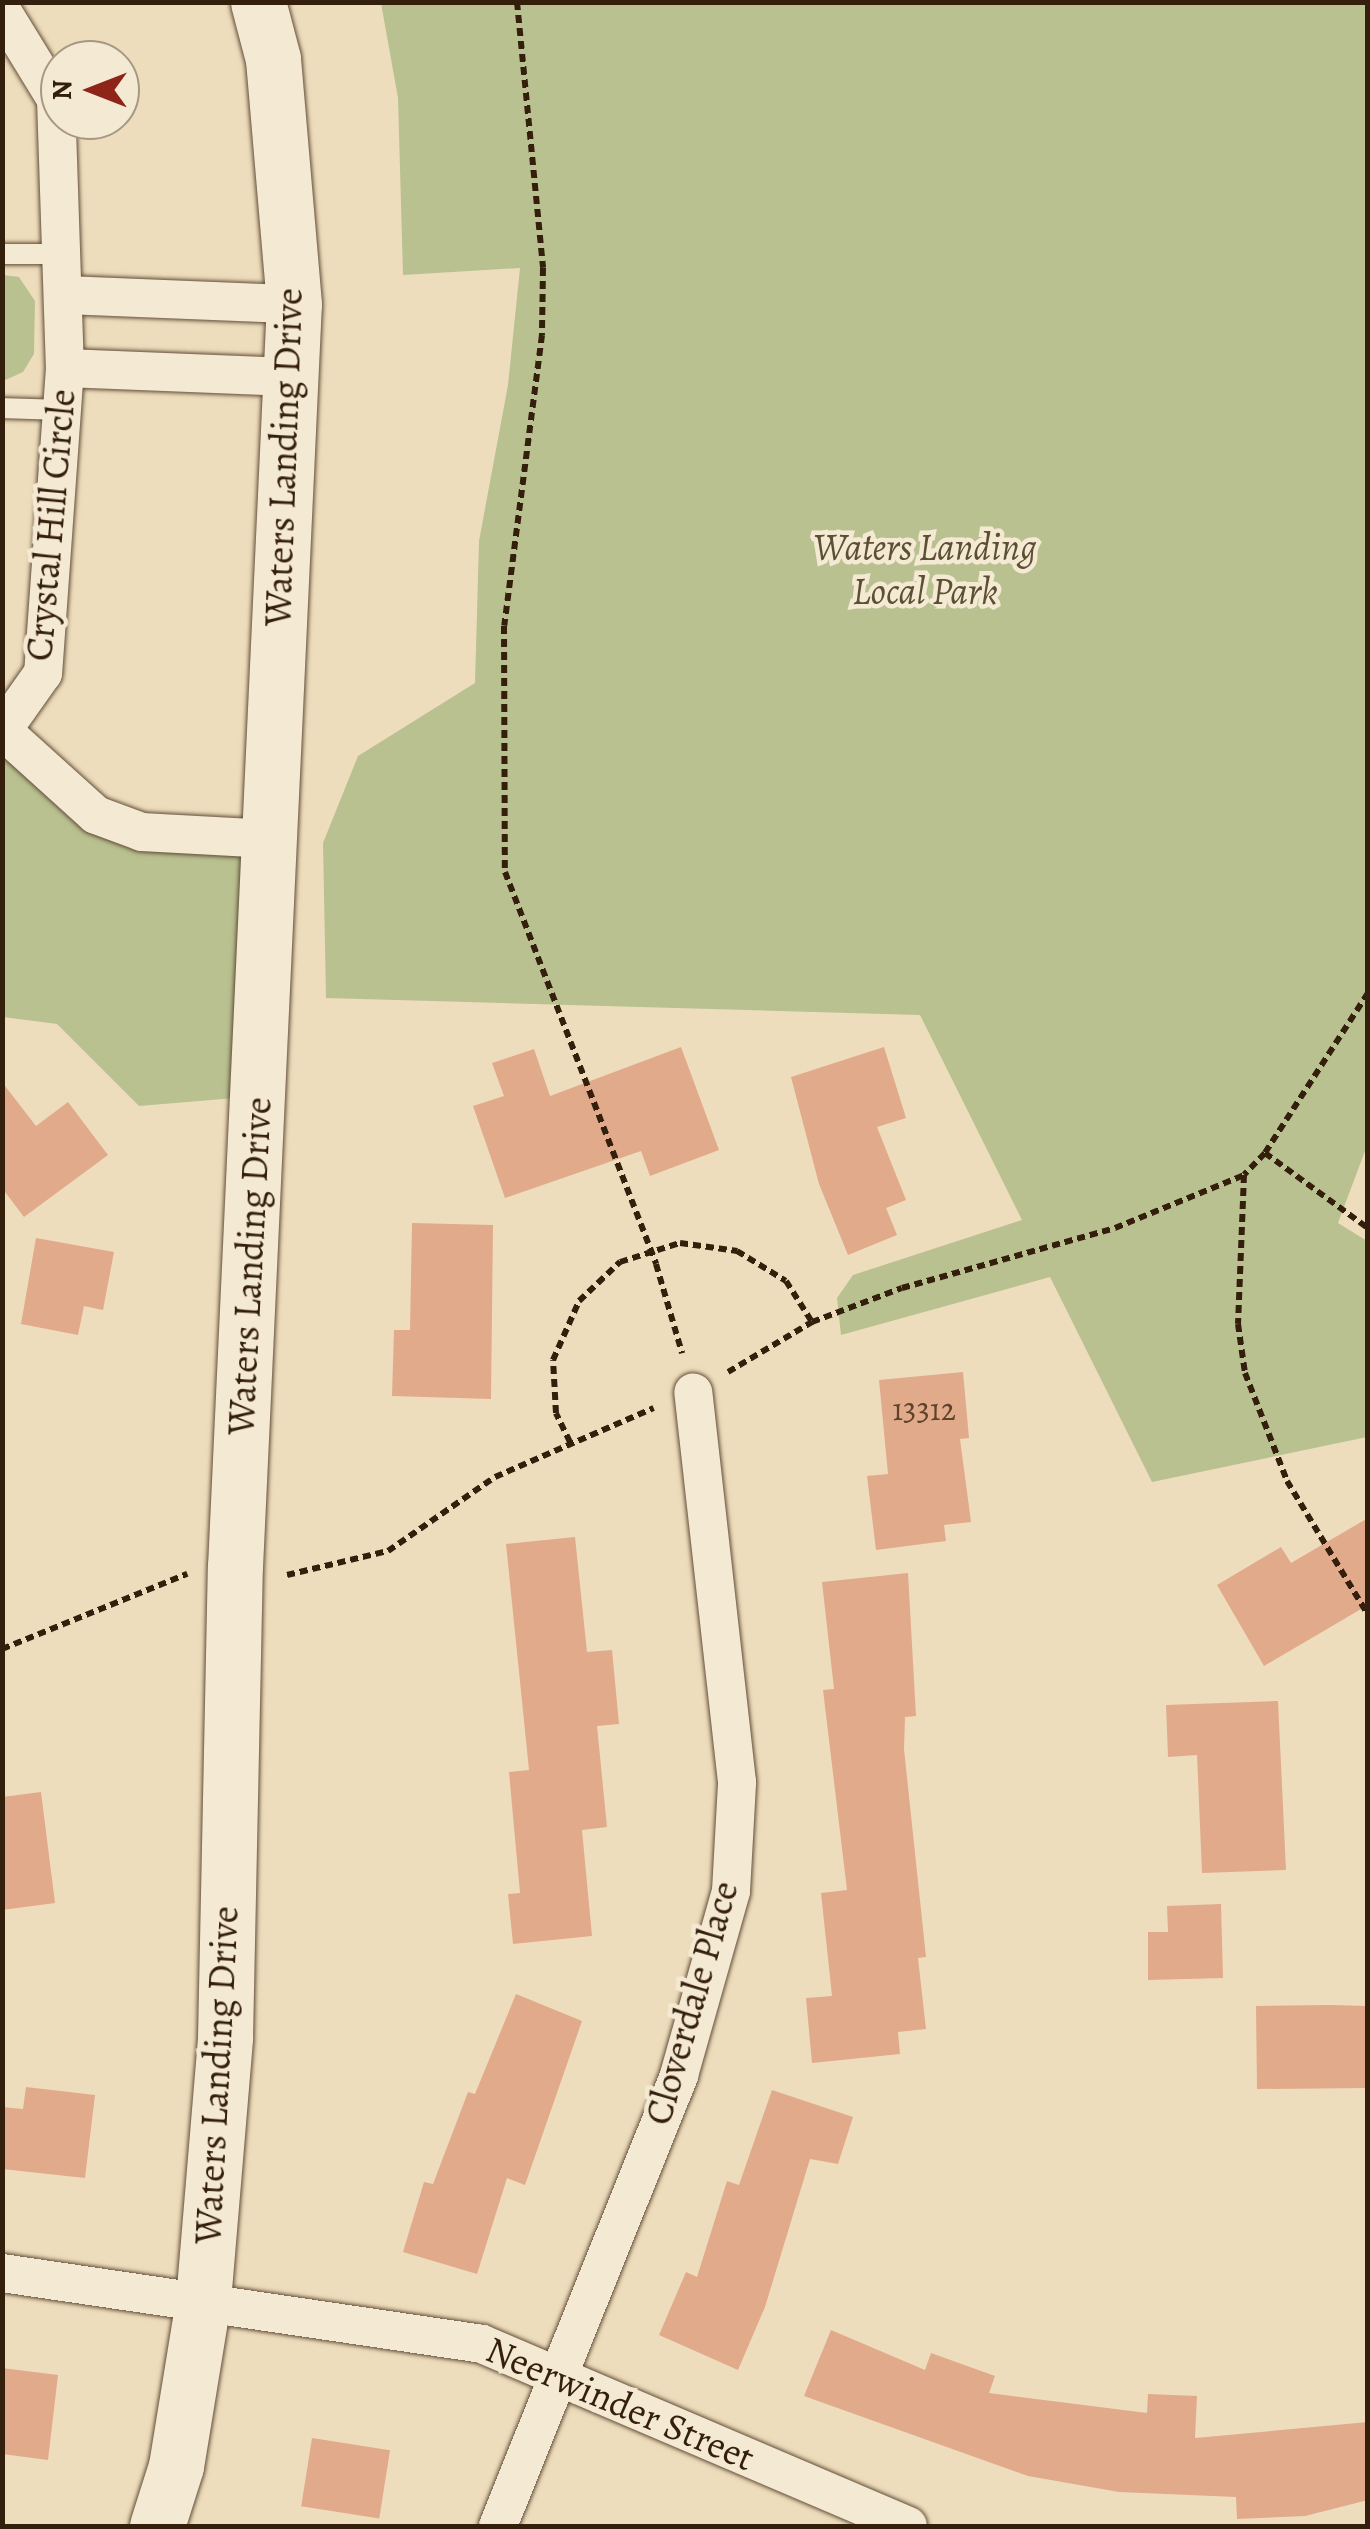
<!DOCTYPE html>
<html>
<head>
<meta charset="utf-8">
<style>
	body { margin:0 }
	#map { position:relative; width:1370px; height:2529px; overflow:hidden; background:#eeddbc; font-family:Alegreya,serif }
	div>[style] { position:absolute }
	.green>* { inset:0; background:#b9c190 }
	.building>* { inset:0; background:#e1aa8b; transform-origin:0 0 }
	.path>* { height:6px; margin-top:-3px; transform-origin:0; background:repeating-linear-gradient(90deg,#341f0d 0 8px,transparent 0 13px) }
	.roads { filter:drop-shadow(0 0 2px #624e39) drop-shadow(0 0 2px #624e39) }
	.lane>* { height:20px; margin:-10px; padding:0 10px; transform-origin:10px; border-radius:10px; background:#f4e9d3 }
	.street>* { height:38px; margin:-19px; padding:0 19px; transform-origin:19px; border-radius:19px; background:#f4e9d3 }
	.secondary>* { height:55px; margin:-27.5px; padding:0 27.5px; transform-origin:27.5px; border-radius:27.5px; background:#f4e9d3 }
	span { translate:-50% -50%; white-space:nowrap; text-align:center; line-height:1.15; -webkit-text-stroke:9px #f4e9d3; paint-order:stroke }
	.number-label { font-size:32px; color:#5f422c }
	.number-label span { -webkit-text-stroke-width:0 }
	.street-label { font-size:38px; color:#341f0d }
	.park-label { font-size:38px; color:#5c5034; font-style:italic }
	.frame { position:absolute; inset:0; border:5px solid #341f0d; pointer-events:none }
	.north { position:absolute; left:40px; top:40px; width:100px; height:100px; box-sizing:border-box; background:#f4e9d3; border:2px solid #a79884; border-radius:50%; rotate:270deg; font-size:28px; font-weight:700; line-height:40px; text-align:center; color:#341f0d }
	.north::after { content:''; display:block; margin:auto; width:35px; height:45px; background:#8f2418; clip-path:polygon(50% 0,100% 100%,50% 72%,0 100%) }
</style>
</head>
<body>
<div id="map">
	<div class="green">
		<i style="clip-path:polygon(381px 3px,1367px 3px,1368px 1143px,1338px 1223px,1367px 1241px,1367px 1437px,1152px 1482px,1050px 1277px,841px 1335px,837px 1298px,853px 1275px,1022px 1220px,920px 1015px,326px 998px,323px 843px,358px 756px,475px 683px,479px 541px,508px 385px,520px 268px,403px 275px,398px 98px)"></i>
		<i style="clip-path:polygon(3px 275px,19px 277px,35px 301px,34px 354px,23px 372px,3px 381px)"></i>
		<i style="clip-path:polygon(3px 731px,96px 815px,270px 839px,258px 1096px,139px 1106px,57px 1024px,3px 1017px)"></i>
	</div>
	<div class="building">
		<i style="clip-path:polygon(681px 1047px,719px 1150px,650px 1176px,641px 1151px,505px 1198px,473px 1106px,504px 1096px,492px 1063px,534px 1049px,550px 1096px)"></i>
		<i style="clip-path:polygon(884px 1047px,906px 1118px,877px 1127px,906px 1200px,886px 1208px,897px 1235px,848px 1255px,819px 1184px,791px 1077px)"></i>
		<i style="clip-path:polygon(2px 1082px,36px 1126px,68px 1102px,108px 1155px,24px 1217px,2px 1188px)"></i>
		<i style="clip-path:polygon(412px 1223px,493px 1225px,491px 1399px,392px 1396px,394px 1330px,410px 1330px)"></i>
		<i style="clip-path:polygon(36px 1238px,114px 1252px,103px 1310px,84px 1306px,78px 1335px,21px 1324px)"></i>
		<i style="clip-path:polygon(963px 1372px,969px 1438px,960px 1439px,971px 1522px,944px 1525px,946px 1541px,876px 1550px,867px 1476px,888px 1474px,879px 1380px)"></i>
		<i style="clip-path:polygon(1368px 1518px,1368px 1605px,1264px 1666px,1217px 1585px,1281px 1547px,1291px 1563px)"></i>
		<i style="clip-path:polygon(575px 1537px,587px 1652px,612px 1650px,619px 1724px,597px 1726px,607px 1827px,582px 1830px,592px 1936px,513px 1944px,508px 1894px,520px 1893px,509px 1772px,529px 1770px,506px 1544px)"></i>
		<i style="clip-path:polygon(908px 1573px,916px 1716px,905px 1717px,904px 1749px,926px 1957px,918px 1958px,926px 2029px,898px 2032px,900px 2054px,812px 2063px,806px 1998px,832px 1996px,821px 1893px,847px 1890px,823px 1690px,834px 1689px,822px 1582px)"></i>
		<i style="clip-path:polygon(1278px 1701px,1286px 1870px,1202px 1873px,1197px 1755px,1168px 1757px,1166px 1705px)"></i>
		<i style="clip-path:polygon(41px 1792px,55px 1903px,2px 1910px,2px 1797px)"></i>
		<i style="clip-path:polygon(1221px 1904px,1223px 1978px,1148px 1980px,1148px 1932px,1168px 1932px,1167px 1906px)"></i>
		<i style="clip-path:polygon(516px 1994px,582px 2021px,525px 2185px,507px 2178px,477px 2274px,403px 2252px,424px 2182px,433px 2184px,468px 2092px,475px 2094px)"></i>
		<i style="clip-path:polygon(1330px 2005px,1368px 2006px,1368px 2088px,1257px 2089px,1256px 2006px)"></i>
		<i style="clip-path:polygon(26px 2087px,95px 2095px,85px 2178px,2px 2169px,2px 2107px,23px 2109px)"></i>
		<i style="clip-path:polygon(772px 2090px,853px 2117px,838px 2164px,810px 2159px,765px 2307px,738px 2370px,659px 2335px,686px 2272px,697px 2277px,727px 2181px,739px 2185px)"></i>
		<i style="clip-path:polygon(831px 2330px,925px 2370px,931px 2353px,995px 2376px,989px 2393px,1147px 2413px,1148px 2394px,1197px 2396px,1195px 2438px,1368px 2422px,1368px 2500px,1305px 2516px,1237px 2519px,1236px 2497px,1119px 2492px,1028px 2476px,804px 2396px)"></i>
		<i style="clip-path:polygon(2px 2368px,58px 2375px,48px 2460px,2px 2454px)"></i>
		<i style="left:312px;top:2438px;width:79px;height:69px;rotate:9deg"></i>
	</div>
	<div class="path">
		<i style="left:517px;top:2px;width:267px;rotate:84.4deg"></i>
		<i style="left:543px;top:268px;width:67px;rotate:90.9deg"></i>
		<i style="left:542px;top:335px;width:293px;rotate:97.4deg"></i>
		<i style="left:504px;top:626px;width:246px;rotate:89.8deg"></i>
		<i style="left:505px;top:872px;width:420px;rotate:68.9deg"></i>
		<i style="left:656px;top:1264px;width:93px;rotate:73.7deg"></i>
		<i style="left:1368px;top:993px;width:190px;rotate:122.8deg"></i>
		<i style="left:1265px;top:1153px;width:30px;rotate:134deg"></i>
		<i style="left:1244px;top:1175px;width:149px;rotate:92.3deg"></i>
		<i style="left:1238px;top:1324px;width:49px;rotate:81.9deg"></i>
		<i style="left:1245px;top:1373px;width:116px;rotate:68.7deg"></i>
		<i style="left:1287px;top:1481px;width:157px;rotate:58.8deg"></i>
		<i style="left:1265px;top:1153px;width:127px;rotate:36.1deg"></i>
		<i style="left:728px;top:1372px;width:98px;rotate:-30.8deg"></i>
		<i style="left:812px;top:1322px;width:96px;rotate:-20.7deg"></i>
		<i style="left:902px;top:1288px;width:221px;rotate:-15.7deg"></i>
		<i style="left:1115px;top:1228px;width:139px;rotate:-22.3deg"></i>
		<i style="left:570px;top:1442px;width:32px;rotate:-116deg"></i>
		<i style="left:556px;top:1413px;width:53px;rotate:-93.2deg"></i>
		<i style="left:553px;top:1360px;width:64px;rotate:-66.2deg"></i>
		<i style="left:579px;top:1301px;width:57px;rotate:-43.6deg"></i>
		<i style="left:620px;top:1262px;width:63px;rotate:-17.6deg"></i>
		<i style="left:680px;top:1243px;width:58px;rotate:8deg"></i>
		<i style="left:737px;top:1251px;width:57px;rotate:31.5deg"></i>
		<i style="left:786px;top:1281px;width:49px;rotate:57.6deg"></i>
		<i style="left:287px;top:1575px;width:104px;rotate:-13.4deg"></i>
		<i style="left:388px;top:1551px;width:130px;rotate:-34.7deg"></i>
		<i style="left:495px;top:1477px;width:173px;rotate:-23.5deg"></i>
		<i style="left:2px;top:1649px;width:200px;rotate:-22.1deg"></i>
	</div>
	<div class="roads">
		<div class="lane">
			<i style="left:2px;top:254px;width:61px"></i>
			<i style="left:2px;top:408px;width:59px;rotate:1.9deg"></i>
		</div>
		<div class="street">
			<i style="left:2px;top:11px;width:103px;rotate:58.5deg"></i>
			<i style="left:56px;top:99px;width:269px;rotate:88.1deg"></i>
			<i style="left:65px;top:368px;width:306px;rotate:94.1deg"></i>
			<i style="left:43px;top:673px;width:71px;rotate:125.3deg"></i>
			<i style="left:65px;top:295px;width:229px;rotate:2.3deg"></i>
			<i style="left:65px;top:368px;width:225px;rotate:2.3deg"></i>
			<i style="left:3px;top:731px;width:125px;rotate:42.1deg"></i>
			<i style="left:96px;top:815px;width:49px;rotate:20.3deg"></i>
			<i style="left:142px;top:832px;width:128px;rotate:3.1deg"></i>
			<i style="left:2px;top:2273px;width:485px;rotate:8.4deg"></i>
			<i style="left:482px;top:2344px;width:463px;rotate:23.1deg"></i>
			<i style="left:498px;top:2526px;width:486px;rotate:-68.1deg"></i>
			<i style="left:679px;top:2075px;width:191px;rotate:-74.2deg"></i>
			<i style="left:731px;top:1891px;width:109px;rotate:-86.8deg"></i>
			<i style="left:737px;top:1782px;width:392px;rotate:-96.4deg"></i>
		</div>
		<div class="secondary">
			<i style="left:157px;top:2526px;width:63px;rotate:-72.4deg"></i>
			<i style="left:176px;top:2466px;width:167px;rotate:-80.7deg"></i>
			<i style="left:203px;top:2301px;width:265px;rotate:-85.2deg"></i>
			<i style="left:225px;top:2037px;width:470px;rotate:-88.8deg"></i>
			<i style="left:235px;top:1567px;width:1264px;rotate:-87.33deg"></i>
			<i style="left:294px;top:304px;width:246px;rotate:-94.9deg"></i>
			<i style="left:273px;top:59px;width:59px;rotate:-104.7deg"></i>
		</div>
	</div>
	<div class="number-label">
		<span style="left:924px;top:1409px">13312</span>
	</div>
	<div class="street-label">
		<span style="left:284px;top:457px;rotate:-88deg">Waters Landing Drive</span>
		<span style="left:51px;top:525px;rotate:-85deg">Crystal Hill Circle</span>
		<span style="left:250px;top:1266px;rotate:-87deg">Waters Landing Drive</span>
		<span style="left:692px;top:2003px;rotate:-74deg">Cloverdale Place</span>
		<span style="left:217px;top:2075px;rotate:-87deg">Waters Landing Drive</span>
		<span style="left:620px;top:2404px;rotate:23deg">Neerwinder Street</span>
	</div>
	<div class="park-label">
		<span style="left:925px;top:570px">Waters Landing<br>Local Park</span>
	</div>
	<div class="frame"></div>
	<div class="north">N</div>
</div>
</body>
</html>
